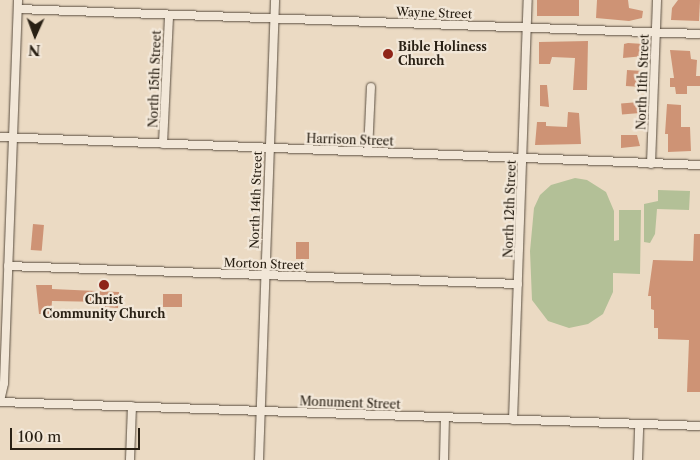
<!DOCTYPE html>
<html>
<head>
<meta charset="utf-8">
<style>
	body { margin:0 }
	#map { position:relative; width:700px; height:460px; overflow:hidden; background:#ebdac3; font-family:"Libre Caslon Text",serif }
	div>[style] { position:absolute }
	.green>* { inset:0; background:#b3c097 }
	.building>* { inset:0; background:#ce9375; transform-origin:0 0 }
	.roads { filter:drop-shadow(0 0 1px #5a4e40) drop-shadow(0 0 1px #5a4e40) }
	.street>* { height:8px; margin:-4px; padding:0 4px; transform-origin:4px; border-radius:4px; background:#f2e7d8 }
	.dots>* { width:14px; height:14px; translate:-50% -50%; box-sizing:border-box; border:2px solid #f2e7d8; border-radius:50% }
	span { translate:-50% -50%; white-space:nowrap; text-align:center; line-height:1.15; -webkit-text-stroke:4.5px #f2e7d8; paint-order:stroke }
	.street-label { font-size:12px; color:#292014 }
	.poi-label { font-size:12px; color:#292014; font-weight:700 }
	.left { translate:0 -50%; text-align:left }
	.north { position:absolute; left:10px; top:10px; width:50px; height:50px; -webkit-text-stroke:4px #f2e7d8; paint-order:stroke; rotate:182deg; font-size:14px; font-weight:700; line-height:20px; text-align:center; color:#292014 }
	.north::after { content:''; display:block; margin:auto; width:18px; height:22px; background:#292014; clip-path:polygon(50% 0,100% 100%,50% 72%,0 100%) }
	.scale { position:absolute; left:10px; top:428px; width:130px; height:22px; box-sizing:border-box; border:2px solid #292014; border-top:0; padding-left:6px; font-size:15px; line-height:18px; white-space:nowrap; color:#292014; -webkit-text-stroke:4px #f2e7d8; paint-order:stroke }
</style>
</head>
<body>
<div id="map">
	<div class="green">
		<i style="clip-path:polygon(575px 178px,587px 180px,606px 192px,614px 211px,614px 241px,619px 240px,619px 210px,641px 210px,640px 274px,613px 273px,613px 292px,603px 314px,588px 324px,569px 328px,548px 321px,532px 300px,530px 251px,534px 208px,540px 195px,551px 185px)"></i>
		<i style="clip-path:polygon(658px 190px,690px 191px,689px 210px,657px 209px,655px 234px,650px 243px,644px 242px,644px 204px,658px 201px)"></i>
	</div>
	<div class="building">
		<i style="left:537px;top:0;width:42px;height:16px"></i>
		<i style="clip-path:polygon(597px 0,628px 0,629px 8px,643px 11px,642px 18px,629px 21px,596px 18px)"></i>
		<i style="clip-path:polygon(678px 0,700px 0,699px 21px,671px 20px,672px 8px)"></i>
		<i style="clip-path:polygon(588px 41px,587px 90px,573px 90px,575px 58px,552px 57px,550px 64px,539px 64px,539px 42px)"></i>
		<i style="clip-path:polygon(628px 43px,644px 44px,644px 56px,623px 58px,624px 44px)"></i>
		<i style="clip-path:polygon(670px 50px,690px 51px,691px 59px,697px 60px,696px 76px,700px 76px,700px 86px,687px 86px,687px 94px,676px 94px,675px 87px,670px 87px,670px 78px,674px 78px)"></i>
		<i style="left:627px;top:70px;width:16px;height:16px;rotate:4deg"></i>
		<i style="clip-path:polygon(540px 85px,547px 85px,549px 107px,540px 106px)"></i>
		<i style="left:639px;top:102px;width:11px;height:18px;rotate:85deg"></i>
		<i style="clip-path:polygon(667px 104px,681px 105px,681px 127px,690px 127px,691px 151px,668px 152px,668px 134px,665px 134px)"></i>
		<i style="clip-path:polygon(568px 112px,579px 113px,581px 144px,535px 145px,537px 122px,546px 122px,546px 126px,567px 127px)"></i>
		<i style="clip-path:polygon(621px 135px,637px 135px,640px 146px,621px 148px)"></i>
		<i style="left:33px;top:224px;width:11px;height:26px;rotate:5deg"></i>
		<i style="clip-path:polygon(694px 234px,700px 234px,700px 392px,687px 392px,689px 340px,658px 339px,658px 328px,654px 328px,654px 310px,651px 309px,651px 296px,648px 296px,653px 260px,693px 261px)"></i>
		<i style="left:296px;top:242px;width:13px;height:17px"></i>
		<i style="clip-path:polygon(36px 285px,52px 285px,52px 289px,119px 292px,118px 308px,105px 307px,105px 302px,52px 301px,51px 314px,39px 314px)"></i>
		<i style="left:163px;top:294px;width:19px;height:13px"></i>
	</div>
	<div class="roads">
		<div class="street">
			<i style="left:18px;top:9px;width:682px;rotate:2.1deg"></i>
			<i style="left:0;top:137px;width:701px;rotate:2.29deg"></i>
			<i style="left:163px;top:144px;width:129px;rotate:-87.3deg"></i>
			<i style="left:368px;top:152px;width:65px;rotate:-87.4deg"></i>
			<i style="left:651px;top:164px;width:164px;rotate:-87.9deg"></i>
			<i style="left:8px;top:266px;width:510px;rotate:2.02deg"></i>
			<i style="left:0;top:401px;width:18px;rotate:-77deg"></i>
			<i style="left:4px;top:383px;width:383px;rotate:-87.9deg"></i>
			<i style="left:0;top:402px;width:700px;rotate:1.96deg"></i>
			<i style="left:513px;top:420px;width:420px;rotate:-88deg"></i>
			<i style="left:130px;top:460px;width:54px;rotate:-87.9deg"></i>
			<i style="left:259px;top:460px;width:460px;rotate:-88deg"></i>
			<i style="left:444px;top:460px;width:43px;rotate:-88.7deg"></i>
			<i style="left:638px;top:460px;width:35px;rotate:-88deg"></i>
		</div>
	</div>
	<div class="dots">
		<i style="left:388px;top:54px;background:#8f2418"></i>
		<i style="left:104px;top:285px;background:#8f2418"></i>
	</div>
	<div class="street-label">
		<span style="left:434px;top:13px;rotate:2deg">Wayne Street</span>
		<span style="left:155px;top:79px;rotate:-88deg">North 15th Street</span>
		<span style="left:643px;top:82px;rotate:-88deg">North 11th Street</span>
		<span style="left:350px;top:140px;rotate:2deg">Harrison Street</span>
		<span style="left:256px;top:200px;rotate:-88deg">North 14th Street</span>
		<span style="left:510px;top:209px;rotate:-88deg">North 12th Street</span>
		<span style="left:264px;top:264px;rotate:2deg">Morton Street</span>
		<span style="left:350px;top:403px;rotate:2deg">Monument Street</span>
	</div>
	<div class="poi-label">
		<span class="left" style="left:398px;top:54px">Bible Holiness<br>Church</span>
		<span style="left:104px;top:307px">Christ<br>Community Church</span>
	</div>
	<div class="north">N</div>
	<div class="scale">100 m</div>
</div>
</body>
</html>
